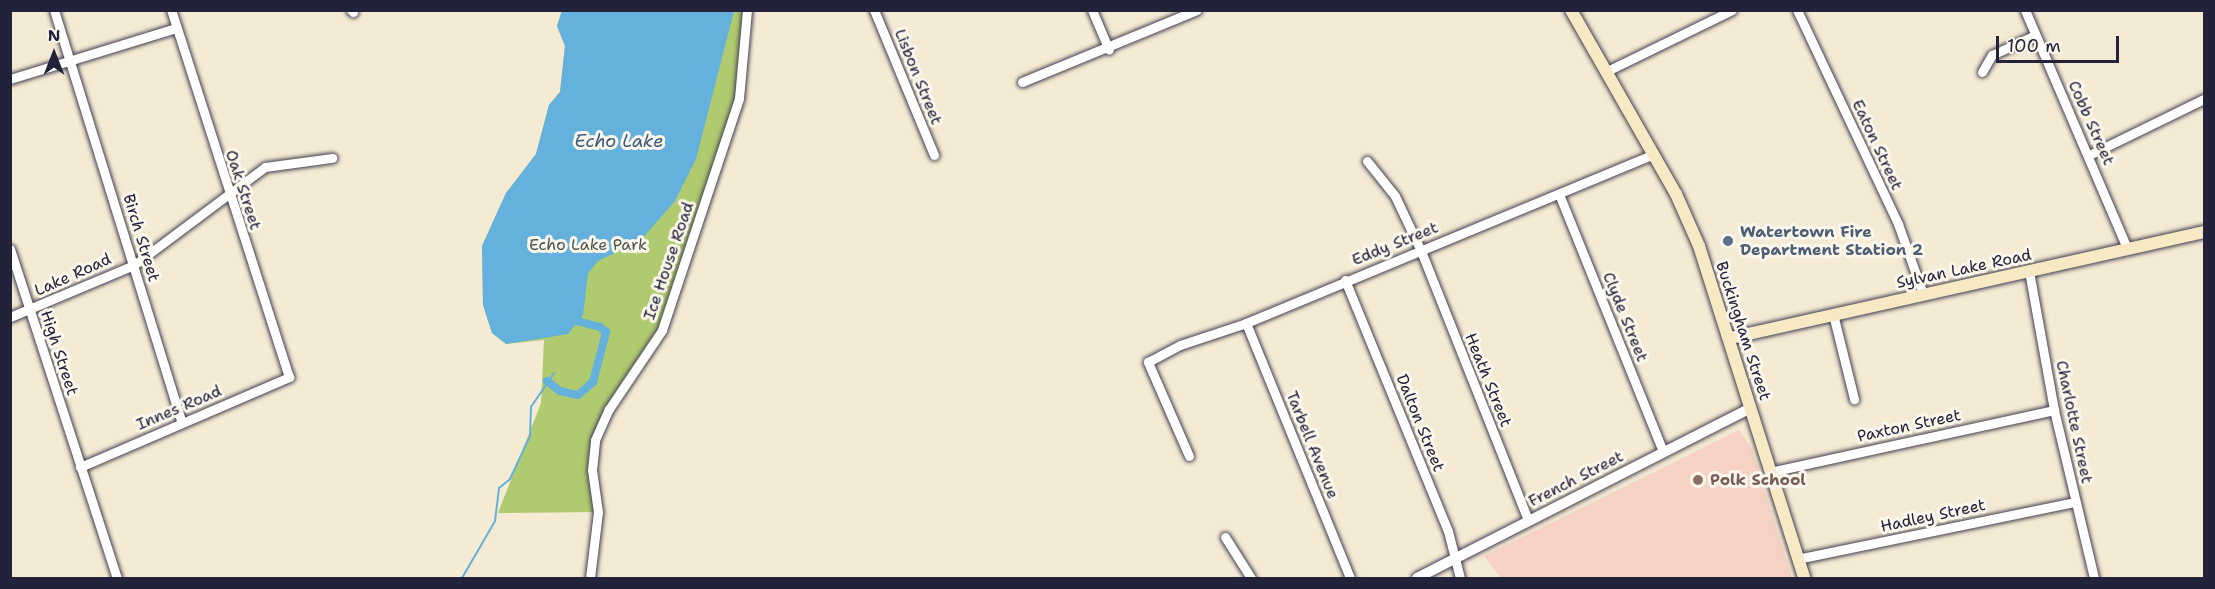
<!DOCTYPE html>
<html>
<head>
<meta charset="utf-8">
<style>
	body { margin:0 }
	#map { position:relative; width:2215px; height:589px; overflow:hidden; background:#f5ead3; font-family:"Shantell Sans",sans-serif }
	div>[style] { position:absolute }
	.built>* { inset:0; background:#f6d2c5 }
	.green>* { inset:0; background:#afca6f }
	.water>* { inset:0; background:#63b1dc }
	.stream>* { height:2px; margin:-1px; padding:0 1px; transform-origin:1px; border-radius:1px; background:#63b1dc }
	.canal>* { height:8px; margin:-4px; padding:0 4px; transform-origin:4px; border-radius:4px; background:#63b1dc }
	.roads { filter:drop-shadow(0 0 2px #424052) drop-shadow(0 0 2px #424052) }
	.minor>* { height:9px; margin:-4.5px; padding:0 4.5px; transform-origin:4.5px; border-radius:4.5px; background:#fff }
	.tertiary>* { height:10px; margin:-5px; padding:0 5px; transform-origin:5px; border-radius:5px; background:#fff }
	.secondary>* { height:12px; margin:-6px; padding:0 6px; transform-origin:6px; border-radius:6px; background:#f7e9c3 }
	.dots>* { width:16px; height:16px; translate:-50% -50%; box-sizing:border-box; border:3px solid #fbf7ec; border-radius:50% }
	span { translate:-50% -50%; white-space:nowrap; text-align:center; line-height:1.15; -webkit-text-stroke:6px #fbf7ec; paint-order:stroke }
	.street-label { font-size:16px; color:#22223b }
	.service-label { font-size:16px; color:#4e5e75; font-weight:700 }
	.left { translate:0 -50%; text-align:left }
	.park-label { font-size:16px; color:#4c544b }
	.education-label { font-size:16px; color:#785e54; font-weight:700 }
	.water-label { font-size:18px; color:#3c5b7b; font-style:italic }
	.frame { position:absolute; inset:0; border:12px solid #22223b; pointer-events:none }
	.north { position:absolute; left:24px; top:24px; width:60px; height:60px; -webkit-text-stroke:4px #fbf7ec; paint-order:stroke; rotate:0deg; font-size:16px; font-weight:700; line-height:24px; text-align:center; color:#22223b }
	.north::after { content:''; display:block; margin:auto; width:21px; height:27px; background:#22223b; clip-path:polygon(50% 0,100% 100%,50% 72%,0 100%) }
	.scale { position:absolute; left:1996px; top:36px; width:123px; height:27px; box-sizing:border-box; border:3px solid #22223b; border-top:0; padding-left:8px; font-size:18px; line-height:21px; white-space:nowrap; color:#22223b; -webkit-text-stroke:4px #fbf7ec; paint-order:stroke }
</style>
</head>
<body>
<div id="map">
	<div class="built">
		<i style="clip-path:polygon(1739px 430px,1752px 449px,1792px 578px,1501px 578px,1484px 556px)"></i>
	</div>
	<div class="green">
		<i style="clip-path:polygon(562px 11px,747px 11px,739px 98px,662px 330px,595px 440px,598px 512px,498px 513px,541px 403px,544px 340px,506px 344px,492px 333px,483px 305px,482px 246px,506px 193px,536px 154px,549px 105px,560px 92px,565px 46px,557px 26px)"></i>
	</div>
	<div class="water">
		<i style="clip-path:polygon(562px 10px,734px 11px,696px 159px,675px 201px,640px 241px,598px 261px,588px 273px,583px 315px,568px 334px,506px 344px,492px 333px,483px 305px,482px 246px,506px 193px,536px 154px,549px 105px,560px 92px,565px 46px,557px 26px)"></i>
	</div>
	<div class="stream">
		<i style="left:462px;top:578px;width:66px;rotate:-59.9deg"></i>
		<i style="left:495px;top:521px;width:33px;rotate:-83deg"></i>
		<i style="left:499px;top:488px;width:14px;rotate:-39deg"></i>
		<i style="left:510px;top:479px;width:47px;rotate:-65.1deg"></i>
		<i style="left:530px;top:436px;width:29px;rotate:-88deg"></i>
		<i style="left:531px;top:407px;width:41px;rotate:-55.9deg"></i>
	</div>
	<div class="canal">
		<i style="left:547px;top:381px;width:16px;rotate:38deg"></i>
		<i style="left:560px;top:391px;width:18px;rotate:13deg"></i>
		<i style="left:578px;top:395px;width:20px;rotate:-41deg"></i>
		<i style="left:593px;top:382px;width:52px;rotate:-75.4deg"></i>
		<i style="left:606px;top:332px;width:8px;rotate:-140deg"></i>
		<i style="left:600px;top:327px;width:23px;rotate:-165deg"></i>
	</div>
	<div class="roads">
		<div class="minor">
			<i style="left:54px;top:10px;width:432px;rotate:72.8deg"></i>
			<i style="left:351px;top:10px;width:3px;rotate:45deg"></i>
			<i style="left:874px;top:10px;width:157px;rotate:67.5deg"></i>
			<i style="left:1092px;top:10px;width:43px;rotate:67deg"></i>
			<i style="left:1797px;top:10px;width:237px;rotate:64.7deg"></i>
			<i style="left:1898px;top:224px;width:74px;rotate:70.3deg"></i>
			<i style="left:2025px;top:10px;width:259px;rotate:66.8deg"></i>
			<i style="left:1605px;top:72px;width:141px;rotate:-26deg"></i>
			<i style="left:1982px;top:72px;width:20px;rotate:-60deg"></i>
			<i style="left:1992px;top:55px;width:47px;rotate:-24.9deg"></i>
			<i style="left:10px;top:79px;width:174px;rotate:-17.1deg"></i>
			<i style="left:1022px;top:82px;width:189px;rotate:-22.4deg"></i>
			<i style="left:2089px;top:155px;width:128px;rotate:-26deg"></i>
			<i style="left:1367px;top:161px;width:45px;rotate:51.3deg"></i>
			<i style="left:1395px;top:196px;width:61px;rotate:64.7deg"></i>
			<i style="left:1421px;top:251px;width:289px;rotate:68.3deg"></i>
			<i style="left:1559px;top:194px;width:277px;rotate:68deg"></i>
			<i style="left:10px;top:249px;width:346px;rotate:72deg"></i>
			<i style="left:2029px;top:271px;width:141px;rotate:79.8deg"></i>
			<i style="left:2054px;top:410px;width:173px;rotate:76.6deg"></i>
			<i style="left:1345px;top:280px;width:271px;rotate:67.7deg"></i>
			<i style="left:1448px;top:531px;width:49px;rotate:75.7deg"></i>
			<i style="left:1833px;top:314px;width:88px;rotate:76.1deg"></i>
			<i style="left:10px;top:317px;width:134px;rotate:-22.8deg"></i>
			<i style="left:134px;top:265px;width:164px;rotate:-36.8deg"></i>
			<i style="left:265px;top:167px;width:68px;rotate:-7.7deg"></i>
			<i style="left:1246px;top:323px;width:275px;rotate:67.8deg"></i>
			<i style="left:1189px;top:456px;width:103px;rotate:-113.6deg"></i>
			<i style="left:1148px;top:362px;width:36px;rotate:-28deg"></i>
			<i style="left:1180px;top:345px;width:70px;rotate:-18.4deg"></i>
			<i style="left:1246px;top:323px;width:442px;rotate:-22.5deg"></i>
			<i style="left:80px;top:467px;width:228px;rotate:-23.3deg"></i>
			<i style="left:289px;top:377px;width:386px;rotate:-107.8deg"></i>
			<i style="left:1770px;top:472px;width:291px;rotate:-12.3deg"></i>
			<i style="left:1225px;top:537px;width:49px;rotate:57.6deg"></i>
			<i style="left:1797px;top:559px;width:284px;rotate:-11.6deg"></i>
			<i style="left:590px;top:578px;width:66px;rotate:-83.1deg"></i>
			<i style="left:598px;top:512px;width:42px;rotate:-98.1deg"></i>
			<i style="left:592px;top:470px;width:30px;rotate:-84deg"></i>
			<i style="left:595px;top:440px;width:34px;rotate:-66deg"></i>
			<i style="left:609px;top:409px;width:95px;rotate:-56.1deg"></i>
			<i style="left:662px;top:330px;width:244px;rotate:-71.6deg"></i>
			<i style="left:739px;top:98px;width:88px;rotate:-84.8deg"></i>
		</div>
		<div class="tertiary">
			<i style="left:1417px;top:578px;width:374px;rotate:-27deg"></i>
		</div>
		<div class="secondary">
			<i style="left:1571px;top:10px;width:212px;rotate:60.3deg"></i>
			<i style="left:1676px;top:194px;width:57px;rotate:66.1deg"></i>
			<i style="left:1699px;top:246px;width:348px;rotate:72.4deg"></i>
			<i style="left:1730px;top:338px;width:486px;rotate:-12.6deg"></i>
		</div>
	</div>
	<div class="dots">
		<i style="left:1728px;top:241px;background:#5c6f8a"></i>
		<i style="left:1698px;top:480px;background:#8d6e63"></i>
	</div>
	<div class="street-label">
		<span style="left:918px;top:77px;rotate:68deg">Lisbon Street</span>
		<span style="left:2091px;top:123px;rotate:66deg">Cobb Street</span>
		<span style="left:1877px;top:145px;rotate:65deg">Eaton Street</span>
		<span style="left:243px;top:190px;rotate:72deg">Oak Street</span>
		<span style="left:141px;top:238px;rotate:73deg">Birch Street</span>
		<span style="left:1395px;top:244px;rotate:-22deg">Eddy Street</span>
		<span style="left:669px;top:261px;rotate:-71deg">Ice House Road</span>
		<span style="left:1964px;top:269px;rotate:-12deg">Sylvan Lake Road</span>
		<span style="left:73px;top:275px;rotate:-24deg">Lake Road</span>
		<span style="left:1625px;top:317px;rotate:68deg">Clyde Street</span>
		<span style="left:1743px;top:331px;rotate:72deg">Buckingham Street</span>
		<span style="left:59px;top:353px;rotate:72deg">High Street</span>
		<span style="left:1488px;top:380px;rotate:68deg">Heath Street</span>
		<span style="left:179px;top:408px;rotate:-23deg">Innes Road</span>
		<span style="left:2074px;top:422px;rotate:78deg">Charlotte Street</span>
		<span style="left:1420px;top:423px;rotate:68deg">Dalton Street</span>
		<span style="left:1909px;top:426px;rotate:-12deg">Paxton Street</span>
		<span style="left:1312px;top:445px;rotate:68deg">Tarbell Avenue</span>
		<span style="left:1576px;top:479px;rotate:-27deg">French Street</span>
		<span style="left:1933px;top:516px;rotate:-12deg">Hadley Street</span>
	</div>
	<div class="service-label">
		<span class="left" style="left:1740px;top:241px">Watertown Fire<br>Department Station 2</span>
	</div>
	<div class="park-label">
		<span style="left:588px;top:245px">Echo Lake Park</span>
	</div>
	<div class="education-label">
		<span class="left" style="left:1710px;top:480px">Polk School</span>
	</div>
	<div class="water-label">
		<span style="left:619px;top:141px">Echo Lake</span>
	</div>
	<div class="frame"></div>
	<div class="north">N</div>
	<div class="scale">100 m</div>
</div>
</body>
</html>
